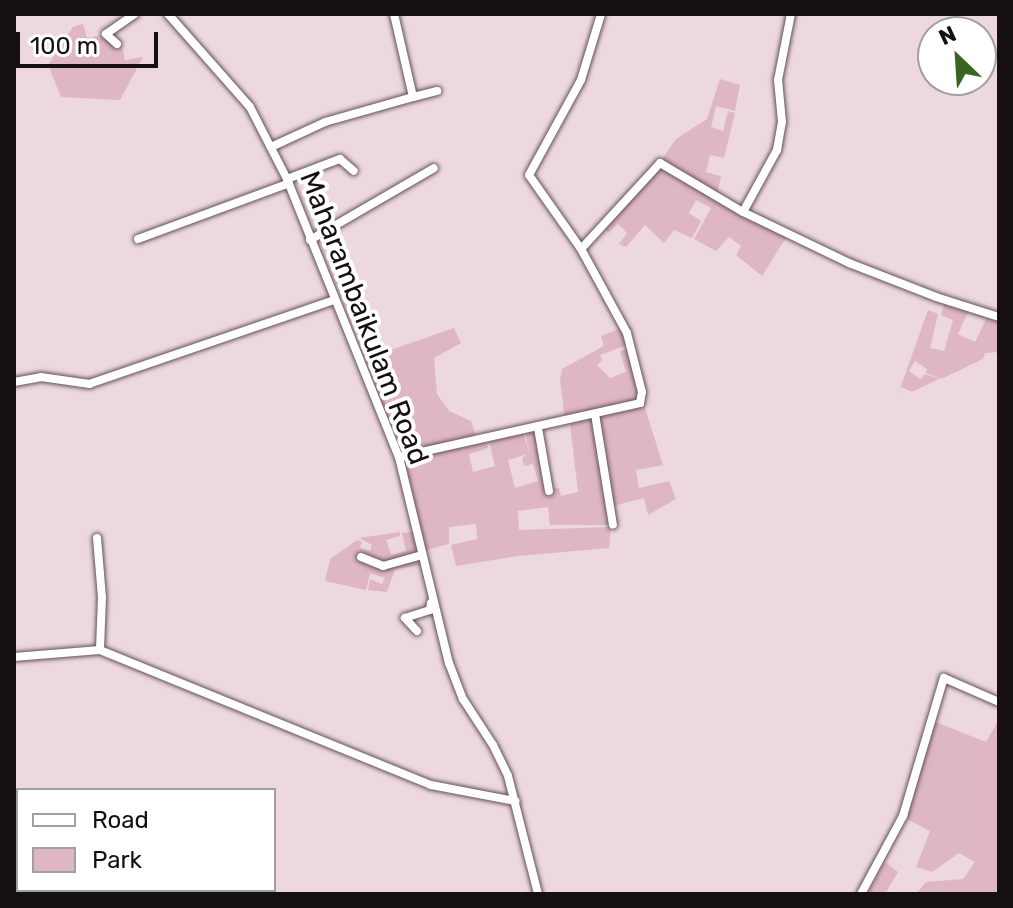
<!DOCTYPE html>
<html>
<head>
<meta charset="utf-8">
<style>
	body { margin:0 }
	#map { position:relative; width:1013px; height:908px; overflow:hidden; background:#ecd8de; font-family:Rubik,sans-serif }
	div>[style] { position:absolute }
	.green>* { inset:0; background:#dfb7c3 }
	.roads { filter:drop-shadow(0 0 2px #635257) drop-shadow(0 0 2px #635257) }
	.street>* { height:8px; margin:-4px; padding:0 4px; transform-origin:4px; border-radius:4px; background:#fff }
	span { translate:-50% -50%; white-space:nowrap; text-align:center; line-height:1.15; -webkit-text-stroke:8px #fff; paint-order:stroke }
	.street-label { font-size:28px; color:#150f11 }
	.frame { position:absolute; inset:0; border:16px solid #150f11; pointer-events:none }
	.legend { position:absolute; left:16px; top:788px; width:260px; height:104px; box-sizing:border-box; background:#fff; border:2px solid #a19fa0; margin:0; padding:10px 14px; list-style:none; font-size:24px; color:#150f11 }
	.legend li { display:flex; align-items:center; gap:16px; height:40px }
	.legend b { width:40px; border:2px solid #a19fa0 }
	.north { position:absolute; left:917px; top:16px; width:80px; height:80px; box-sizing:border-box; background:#fff; border:2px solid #a19fa0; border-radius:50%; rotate:335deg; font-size:22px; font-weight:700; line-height:32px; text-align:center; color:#150f11 }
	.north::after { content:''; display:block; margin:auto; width:28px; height:36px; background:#396523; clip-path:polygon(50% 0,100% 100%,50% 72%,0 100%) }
	.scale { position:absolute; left:16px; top:32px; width:142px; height:36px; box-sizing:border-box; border:4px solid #150f11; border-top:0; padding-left:10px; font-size:24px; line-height:28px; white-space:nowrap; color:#150f11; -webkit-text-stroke:6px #fff; paint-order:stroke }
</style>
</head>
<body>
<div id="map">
	<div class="green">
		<i style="clip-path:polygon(83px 24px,87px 38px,102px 35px,122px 47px,125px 60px,143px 57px,120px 100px,61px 97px,48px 65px,73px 27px)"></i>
		<i style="clip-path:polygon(720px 79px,740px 85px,735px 111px,716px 106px,711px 127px,723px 131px,728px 111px,735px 113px,724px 158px,710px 155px,706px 172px,721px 176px,717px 195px,660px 162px,676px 139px,707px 119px)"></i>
		<i style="clip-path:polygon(659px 167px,787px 236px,762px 276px,736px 255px,741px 246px,729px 237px,716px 251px,694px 239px,711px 208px,696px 200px,689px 213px,701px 221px,692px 238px,674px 230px,664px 243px,645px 225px,626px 247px,619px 244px,627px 233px,618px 224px,608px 233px,604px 229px)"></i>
		<i style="clip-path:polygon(932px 297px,985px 315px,984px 318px,968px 312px,958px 334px,975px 342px,987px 317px,999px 321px,999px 352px,985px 353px,983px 359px,941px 379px,926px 373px,927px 369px,915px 361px,909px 371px,920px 379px,925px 374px,939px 379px,912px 392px,901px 387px,895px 403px,928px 310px,938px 314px,930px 348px,944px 351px,953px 320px,941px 315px,944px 305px)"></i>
		<i style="clip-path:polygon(454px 328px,461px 343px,434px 358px,437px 394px,449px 411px,471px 421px,477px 439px,400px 456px,362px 360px)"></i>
		<i style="clip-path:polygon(621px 328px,627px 345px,600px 355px,602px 360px,597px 365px,610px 378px,626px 372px,620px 351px,629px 348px,641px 393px,639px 402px,565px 421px,560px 380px,562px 369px,604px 346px,601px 336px)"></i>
		<i style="clip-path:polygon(644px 405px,663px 465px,636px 470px,639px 488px,669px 481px,676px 499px,648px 515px,644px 498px,613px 506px,598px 416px)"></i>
		<i style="clip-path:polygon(evenodd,594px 418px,611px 525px,550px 525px,548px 507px,518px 511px,519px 530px,611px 527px,609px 548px,518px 556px,456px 566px,451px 545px,477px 539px,476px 524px,449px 527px,449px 544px,423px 551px,401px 459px,487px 442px,488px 448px,469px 454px,473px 472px,495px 466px,489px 442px,523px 433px,530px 454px,525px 433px,536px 431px,548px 494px,553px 493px,553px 488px,559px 488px,561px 496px,578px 492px,570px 424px,594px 418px,528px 454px,522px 458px,524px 466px,533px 464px,538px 481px,515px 488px,508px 460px,528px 454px)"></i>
		<i style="clip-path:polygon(400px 532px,400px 536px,386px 540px,391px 555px,406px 551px,402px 533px,415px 532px,420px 554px,384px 567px,421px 556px,424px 565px,395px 569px,387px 592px,368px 590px,370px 579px,382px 584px,385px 578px,370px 573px,366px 590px,325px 581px,330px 559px,357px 540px,362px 542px,360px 548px,370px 551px,372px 545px,359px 538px)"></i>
		<i style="clip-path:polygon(999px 719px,999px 894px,916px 894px,926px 882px,963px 879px,975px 862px,959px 853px,932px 872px,916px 867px,930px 831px,907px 819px,933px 721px,986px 742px)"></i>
		<i style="clip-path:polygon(885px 862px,898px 872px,885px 894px,868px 894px)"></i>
	</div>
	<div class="roads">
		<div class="street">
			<i style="left:168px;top:14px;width:124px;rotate:48.6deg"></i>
			<i style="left:250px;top:107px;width:81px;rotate:62.8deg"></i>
			<i style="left:287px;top:179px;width:300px;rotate:68.1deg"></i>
			<i style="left:399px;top:457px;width:212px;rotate:76.4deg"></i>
			<i style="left:449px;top:663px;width:39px;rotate:69deg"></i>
			<i style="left:463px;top:699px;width:55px;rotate:56.9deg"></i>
			<i style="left:493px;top:745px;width:34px;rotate:64deg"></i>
			<i style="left:508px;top:776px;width:122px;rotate:75.7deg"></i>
			<i style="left:394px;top:14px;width:85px;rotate:77.1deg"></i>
			<i style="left:413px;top:97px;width:25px;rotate:-14deg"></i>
			<i style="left:117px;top:44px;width:15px;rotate:-138deg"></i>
			<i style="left:106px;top:34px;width:35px;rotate:-35deg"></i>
			<i style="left:271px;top:147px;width:60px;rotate:-24.8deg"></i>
			<i style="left:325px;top:122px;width:91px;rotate:-15.9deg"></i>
			<i style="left:287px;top:179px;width:57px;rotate:-20.7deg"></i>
			<i style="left:340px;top:159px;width:18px;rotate:41deg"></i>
			<i style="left:743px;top:212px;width:71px;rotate:-61.3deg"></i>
			<i style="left:777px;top:150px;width:28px;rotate:-80deg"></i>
			<i style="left:782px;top:122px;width:42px;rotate:-95.4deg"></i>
			<i style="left:778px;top:80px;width:67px;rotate:-78.9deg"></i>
			<i style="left:138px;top:239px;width:161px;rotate:-20.3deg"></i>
			<i style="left:310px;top:240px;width:143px;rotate:-30.1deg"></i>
			<i style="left:581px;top:249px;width:117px;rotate:-47.4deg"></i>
			<i style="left:660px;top:163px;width:96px;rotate:30.6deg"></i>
			<i style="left:743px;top:212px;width:118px;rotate:25.7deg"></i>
			<i style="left:849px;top:263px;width:93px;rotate:21.3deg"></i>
			<i style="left:936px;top:297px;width:66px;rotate:17.6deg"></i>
			<i style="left:14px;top:382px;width:27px;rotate:-10deg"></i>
			<i style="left:41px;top:377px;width:49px;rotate:8.3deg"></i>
			<i style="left:89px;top:384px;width:260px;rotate:-18.9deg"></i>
			<i style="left:595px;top:414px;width:112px;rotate:80.8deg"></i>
			<i style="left:538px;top:428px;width:64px;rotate:80.1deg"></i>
			<i style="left:399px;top:457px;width:247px;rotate:-12.6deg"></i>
			<i style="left:640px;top:403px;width:11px;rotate:-80deg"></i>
			<i style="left:642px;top:392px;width:61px;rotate:-104.3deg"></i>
			<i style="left:627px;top:333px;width:96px;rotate:-118.7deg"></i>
			<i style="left:581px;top:249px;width:90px;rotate:-125.1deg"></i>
			<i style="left:529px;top:175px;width:108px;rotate:-61.3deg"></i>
			<i style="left:581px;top:80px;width:69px;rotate:-73.1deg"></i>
			<i style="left:97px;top:538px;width:59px;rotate:85.2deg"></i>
			<i style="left:102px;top:597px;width:53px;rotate:92.2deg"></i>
			<i style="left:361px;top:557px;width:24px;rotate:22deg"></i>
			<i style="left:383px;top:566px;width:41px;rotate:-15.8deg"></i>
			<i style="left:417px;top:631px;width:18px;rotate:-133deg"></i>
			<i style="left:405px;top:618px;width:26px;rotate:-18deg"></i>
			<i style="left:430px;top:610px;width:7px;rotate:-82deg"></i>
			<i style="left:14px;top:657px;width:86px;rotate:-4.7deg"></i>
			<i style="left:100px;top:650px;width:357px;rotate:22.2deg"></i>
			<i style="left:431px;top:785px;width:86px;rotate:10.8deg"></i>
			<i style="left:861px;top:894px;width:89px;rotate:-61.7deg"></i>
			<i style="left:903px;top:816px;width:144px;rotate:-73.5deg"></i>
			<i style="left:944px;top:678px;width:60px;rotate:23.6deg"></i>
		</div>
	</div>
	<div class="street-label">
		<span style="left:364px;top:318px;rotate:69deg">Maharambaikulam Road</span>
	</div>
	<div class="frame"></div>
	<ul class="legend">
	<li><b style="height:10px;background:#fff"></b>Road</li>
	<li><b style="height:22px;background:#dfb7c3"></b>Park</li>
	</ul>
	<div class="north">N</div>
	<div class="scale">100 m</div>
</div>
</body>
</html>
